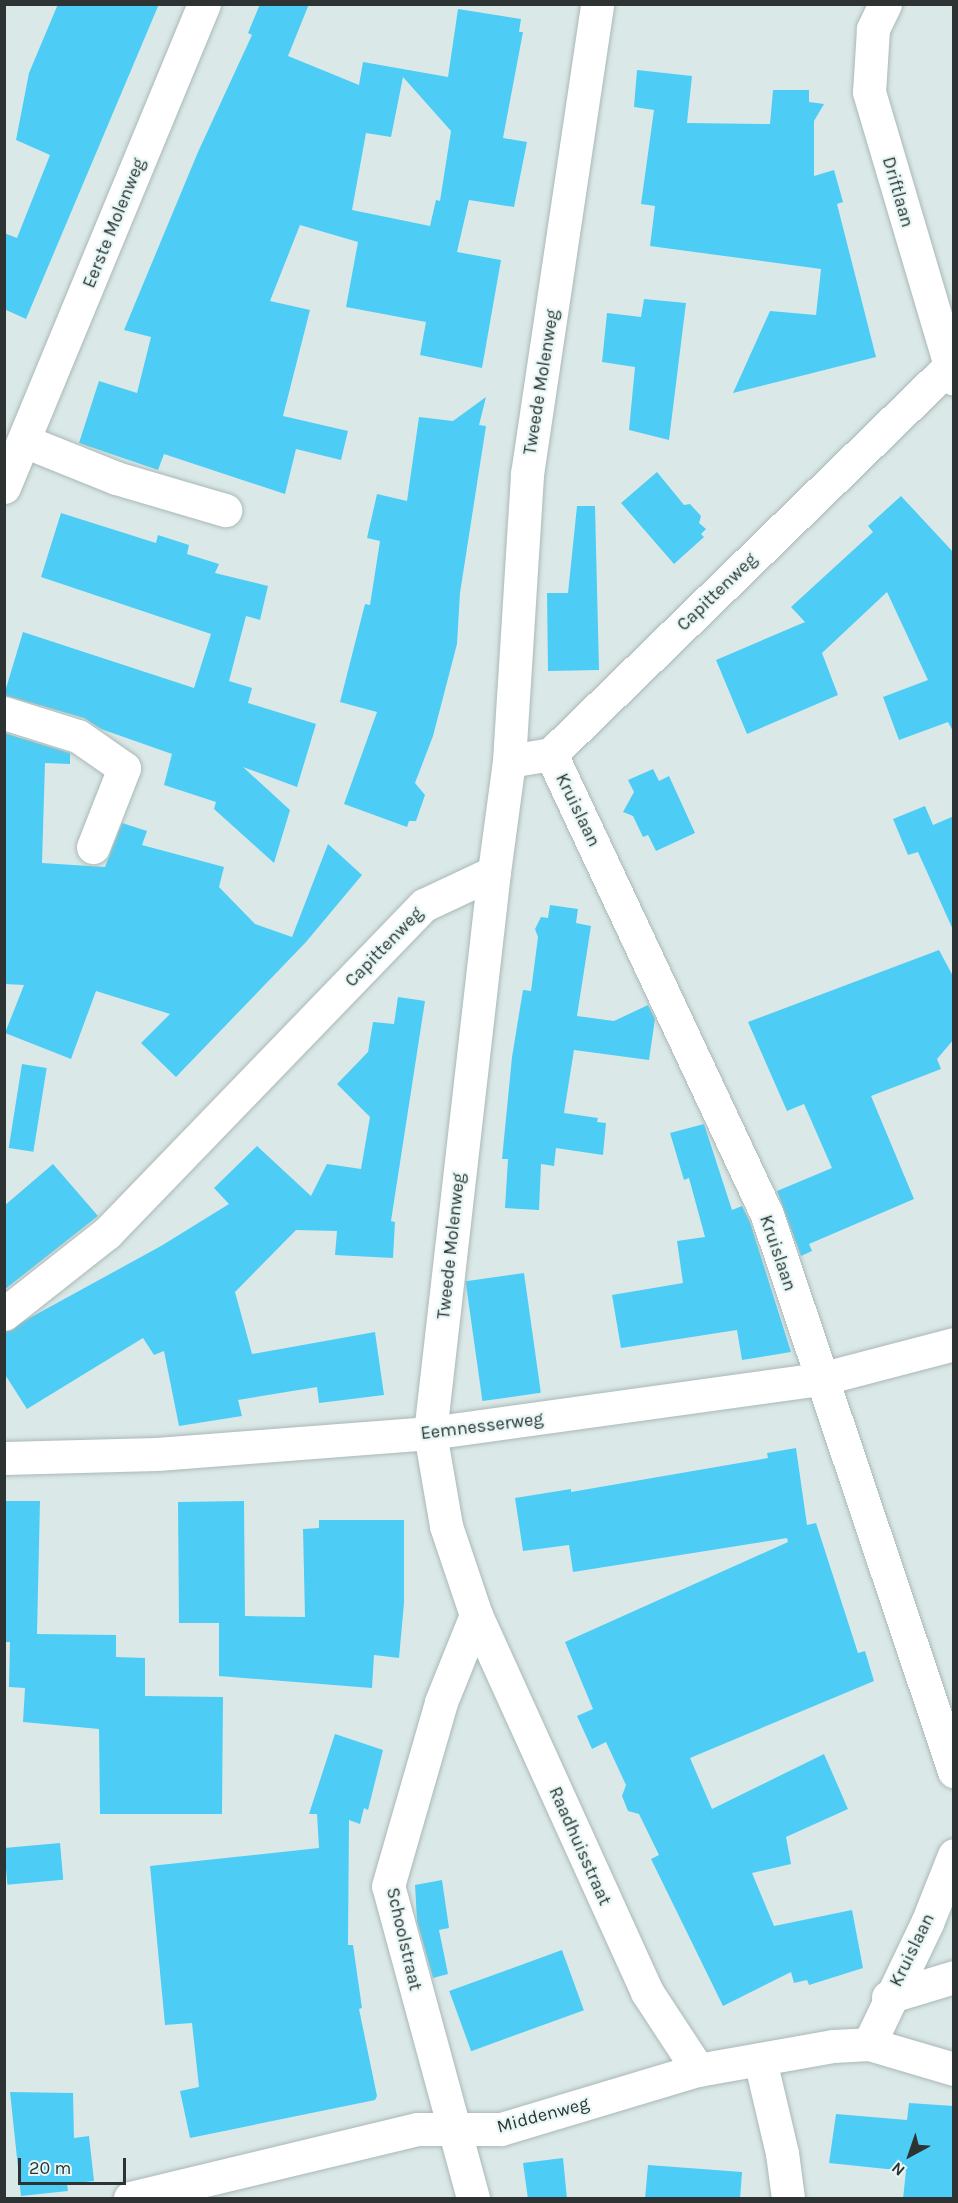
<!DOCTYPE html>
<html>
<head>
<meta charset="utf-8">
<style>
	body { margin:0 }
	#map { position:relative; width:958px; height:2203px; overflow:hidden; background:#dae9e8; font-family:Karla,sans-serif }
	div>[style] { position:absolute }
	.building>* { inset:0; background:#4dcdf5; transform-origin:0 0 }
	.roads { filter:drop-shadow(0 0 2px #aab8b7) drop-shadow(0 0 2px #aab8b7) }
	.minor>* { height:33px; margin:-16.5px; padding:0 16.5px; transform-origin:16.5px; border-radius:16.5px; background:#fff }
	span { translate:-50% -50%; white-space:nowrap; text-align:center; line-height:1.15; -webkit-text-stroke:4.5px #e7f7f5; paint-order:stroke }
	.street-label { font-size:18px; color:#2d3333 }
	.frame { position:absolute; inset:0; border:6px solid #2d3333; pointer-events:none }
	.north { position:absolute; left:880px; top:2125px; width:60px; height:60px; -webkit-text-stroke:4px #e7f7f5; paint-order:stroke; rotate:220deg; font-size:16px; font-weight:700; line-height:24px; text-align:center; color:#2d3333 }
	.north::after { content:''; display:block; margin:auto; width:21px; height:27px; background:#2d3333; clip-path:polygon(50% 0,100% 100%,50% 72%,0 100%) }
	.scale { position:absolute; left:18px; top:2158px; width:108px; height:27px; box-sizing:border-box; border:3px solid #2d3333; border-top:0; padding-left:8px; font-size:18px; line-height:21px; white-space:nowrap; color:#2d3333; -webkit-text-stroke:4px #e7f7f5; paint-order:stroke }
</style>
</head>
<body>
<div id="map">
	<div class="building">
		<i style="clip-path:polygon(58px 4px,159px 4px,26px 319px,4px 309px,4px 233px,17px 238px,50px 155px,16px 140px,29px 73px)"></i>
		<i style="clip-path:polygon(evenodd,260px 4px,309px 4px,288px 56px,359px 85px,363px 62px,448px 77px,458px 9px,521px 19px,519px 32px,523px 32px,503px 138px,527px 142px,514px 207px,469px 200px,457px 252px,501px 260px,482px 368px,420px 355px,426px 322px,346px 307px,358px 242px,300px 225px,270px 301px,310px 310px,283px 416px,348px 431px,341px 460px,296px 449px,285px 494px,164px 454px,158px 470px,79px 443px,99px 381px,137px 393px,151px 337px,124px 330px,198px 152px,252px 35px,248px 33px,260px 4px,403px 77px,451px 131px,440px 201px,436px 200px,430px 226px,352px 210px,366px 133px,391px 137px,403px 77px)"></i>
		<i style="clip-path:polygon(637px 70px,692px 76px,687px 123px,770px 124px,773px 90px,809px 90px,809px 102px,824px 104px,814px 121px,814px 176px,834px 170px,843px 202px,837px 204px,876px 357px,733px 393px,770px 311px,816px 315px,821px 269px,650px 246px,655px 206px,641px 204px,654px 110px,634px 107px)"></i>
		<i style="clip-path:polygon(644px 299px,686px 303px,669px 440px,629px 430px,635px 367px,602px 362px,607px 313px,641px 317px)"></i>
		<i style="clip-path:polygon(486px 397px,479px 425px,486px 426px,460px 593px,457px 644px,433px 736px,415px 783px,425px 795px,416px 821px,409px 821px,407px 827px,344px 804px,377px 712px,340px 702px,365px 604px,370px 605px,380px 541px,367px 538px,377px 494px,407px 501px,419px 417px,453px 421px)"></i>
		<i style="clip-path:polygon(657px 472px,684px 505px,690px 504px,701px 516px,699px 523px,706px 529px,701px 534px,704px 537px,674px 564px,621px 503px)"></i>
		<i style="clip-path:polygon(901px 496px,954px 553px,954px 733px,948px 722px,899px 740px,883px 697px,928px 680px,887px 592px,822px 653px,838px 695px,747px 734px,716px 660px,805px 622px,791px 607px,873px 532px,868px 526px)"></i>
		<i style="clip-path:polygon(577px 506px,595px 506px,599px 670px,548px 671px,547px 593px,568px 593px)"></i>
		<i style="clip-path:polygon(61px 513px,156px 543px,158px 535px,189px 545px,187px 554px,219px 564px,215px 573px,268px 586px,260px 620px,246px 616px,229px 681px,252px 688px,248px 703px,316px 724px,297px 787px,243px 767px,290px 810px,274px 863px,214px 809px,216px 802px,164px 785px,172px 754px,101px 729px,84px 718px,4px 695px,23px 632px,194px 688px,211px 634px,41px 577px)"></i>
		<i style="clip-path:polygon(4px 733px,70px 753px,70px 764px,45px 763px,42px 863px,105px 867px,122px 823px,147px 831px,142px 845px,224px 867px,219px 887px,255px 924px,292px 937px,328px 844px,362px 875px,306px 942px,176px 1077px,141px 1043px,170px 1014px,96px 991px,71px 1059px,5px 1033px,24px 985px,4px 984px)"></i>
		<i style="clip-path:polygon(653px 769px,659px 781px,669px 776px,695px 833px,656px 851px,648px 835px,643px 837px,633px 816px,623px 812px,634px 792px,628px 780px)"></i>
		<i style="clip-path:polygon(925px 806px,933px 825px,954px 816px,954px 932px,918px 852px,908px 855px,893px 819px)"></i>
		<i style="clip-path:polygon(550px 905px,578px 909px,576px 923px,591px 926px,577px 1016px,614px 1021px,648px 1005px,655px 1019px,649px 1060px,574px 1050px,564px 1113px,598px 1118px,597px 1122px,606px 1123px,603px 1155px,556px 1148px,554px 1166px,541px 1164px,539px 1210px,505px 1208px,508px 1159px,502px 1159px,512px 1057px,523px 990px,531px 991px,538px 937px,535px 929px,541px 917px,548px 918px)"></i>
		<i style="clip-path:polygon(939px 950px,954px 978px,954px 1039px,937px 1059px,941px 1069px,871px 1096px,914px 1199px,809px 1244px,812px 1251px,801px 1256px,777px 1191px,832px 1168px,804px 1104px,787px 1111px,748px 1022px)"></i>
		<i style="clip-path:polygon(398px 997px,425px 1001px,391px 1221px,395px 1222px,393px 1258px,335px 1255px,337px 1231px,296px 1230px,235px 1292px,252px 1354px,375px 1332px,384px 1395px,319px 1403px,317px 1387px,238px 1400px,242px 1416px,179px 1426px,164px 1351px,154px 1355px,143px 1338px,27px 1409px,4px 1373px,4px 1332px,161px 1246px,229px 1204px,214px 1188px,257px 1146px,311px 1196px,327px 1164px,361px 1169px,370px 1117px,337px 1084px,368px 1052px,373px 1022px,394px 1024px)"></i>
		<i style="left:22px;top:1064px;width:25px;height:85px;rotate:9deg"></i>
		<i style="clip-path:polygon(704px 1124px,732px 1210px,742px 1206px,750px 1222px,791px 1352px,742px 1360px,737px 1330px,621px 1348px,612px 1295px,683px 1283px,677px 1241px,705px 1237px,689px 1178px,684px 1180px,670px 1133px)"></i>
		<i style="clip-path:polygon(53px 1164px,98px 1216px,4px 1290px,4px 1206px)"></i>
		<i style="left:524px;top:1273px;width:121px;height:59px;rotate:82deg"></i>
		<i style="clip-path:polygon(796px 1448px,807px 1525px,816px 1523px,858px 1653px,865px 1651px,874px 1681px,690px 1758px,712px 1809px,824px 1754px,848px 1809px,786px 1837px,791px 1864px,752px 1873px,774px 1926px,852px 1910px,863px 1968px,809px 1985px,807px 1980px,794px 1983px,791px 1972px,723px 2006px,651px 1859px,659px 1855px,639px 1814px,628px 1811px,622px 1796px,626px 1785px,606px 1742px,592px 1749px,577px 1716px,593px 1709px,565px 1642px,788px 1542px,787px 1538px,573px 1572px,569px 1545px,523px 1551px,515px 1498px,571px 1489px,571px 1492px,768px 1458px,767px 1453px)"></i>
		<i style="clip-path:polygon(4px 1501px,40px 1501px,37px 1634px,116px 1635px,116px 1657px,145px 1658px,145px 1696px,223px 1697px,222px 1814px,100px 1814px,99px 1729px,23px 1722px,25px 1688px,9px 1687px,10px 1642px,4px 1642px)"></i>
		<i style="clip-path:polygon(244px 1501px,245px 1616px,305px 1617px,303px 1529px,319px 1528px,319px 1520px,404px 1520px,404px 1603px,399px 1658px,374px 1655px,372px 1688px,219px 1676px,219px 1623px,179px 1623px,178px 1502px)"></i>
		<i style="clip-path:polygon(335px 1734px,383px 1750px,368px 1810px,364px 1808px,360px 1824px,349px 1820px,348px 1945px,353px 1945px,362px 2008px,359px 2009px,377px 2096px,375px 2100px,190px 2138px,180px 2091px,199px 2087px,192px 2023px,165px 2025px,150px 1866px,319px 1848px,317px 1814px,309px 1814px)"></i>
		<i style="left:60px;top:1843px;width:37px;height:56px;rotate:85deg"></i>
		<i style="clip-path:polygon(442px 1880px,449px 1928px,439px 1930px,448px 1974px,433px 1978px,417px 1921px,415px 1885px)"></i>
		<i style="left:562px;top:1950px;width:64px;height:120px;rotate:70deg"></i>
		<i style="clip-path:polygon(10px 2092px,73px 2093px,74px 2138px,89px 2136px,94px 2181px,67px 2184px,68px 2191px,21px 2196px)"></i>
		<i style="clip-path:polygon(909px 2103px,954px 2106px,954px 2199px,903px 2199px,906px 2171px,829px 2163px,836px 2114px,907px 2120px)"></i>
		<i style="clip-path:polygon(563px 2158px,567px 2199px,528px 2199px,523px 2163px)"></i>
		<i style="clip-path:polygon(648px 2165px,742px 2172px,740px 2199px,645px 2199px)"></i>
	</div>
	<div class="roads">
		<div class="minor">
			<i style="left:885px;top:4px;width:28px;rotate:116deg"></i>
			<i style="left:873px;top:29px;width:63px;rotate:93.6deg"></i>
			<i style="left:869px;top:92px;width:299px;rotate:73.5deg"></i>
			<i style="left:24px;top:441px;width:99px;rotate:21.9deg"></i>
			<i style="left:116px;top:478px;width:114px;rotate:16.4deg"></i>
			<i style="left:4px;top:487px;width:523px;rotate:-67.51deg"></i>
			<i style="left:4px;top:713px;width:77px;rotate:17.3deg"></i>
			<i style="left:78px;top:736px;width:56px;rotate:34.8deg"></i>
			<i style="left:124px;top:768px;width:85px;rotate:111.4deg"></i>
			<i style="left:551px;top:754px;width:509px;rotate:64.89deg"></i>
			<i style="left:767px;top:1215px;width:587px;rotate:71.41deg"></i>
			<i style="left:509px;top:761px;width:288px;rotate:-86.4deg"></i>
			<i style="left:527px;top:474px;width:475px;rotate:-81.5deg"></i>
			<i style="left:494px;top:872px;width:565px;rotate:96.51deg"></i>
			<i style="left:430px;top:1433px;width:94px;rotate:80.2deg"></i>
			<i style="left:446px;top:1526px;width:94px;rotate:71.4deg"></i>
			<i style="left:476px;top:1615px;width:414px;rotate:65.6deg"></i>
			<i style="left:647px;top:1992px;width:93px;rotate:56.8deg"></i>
			<i style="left:4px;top:1314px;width:131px;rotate:-38.2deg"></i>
			<i style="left:107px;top:1233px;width:456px;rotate:-46deg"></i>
			<i style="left:424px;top:905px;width:77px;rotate:-25.2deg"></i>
			<i style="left:494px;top:872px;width:112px;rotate:-82.3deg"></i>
			<i style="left:509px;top:761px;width:43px;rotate:-9.5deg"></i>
			<i style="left:551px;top:754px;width:562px;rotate:-44.21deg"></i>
			<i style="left:4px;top:1458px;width:153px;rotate:-1.5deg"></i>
			<i style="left:157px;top:1454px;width:274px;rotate:-4.4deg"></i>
			<i style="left:430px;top:1433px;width:394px;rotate:-7.9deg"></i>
			<i style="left:820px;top:1379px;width:138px;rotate:-14.6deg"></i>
			<i style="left:888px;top:1997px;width:69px;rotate:-16.9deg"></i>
			<i style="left:869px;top:2044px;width:134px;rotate:-64.4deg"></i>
			<i style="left:927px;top:1923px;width:73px;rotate:-68.3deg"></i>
			<i style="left:760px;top:2060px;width:96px;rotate:76.7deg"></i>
			<i style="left:782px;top:2153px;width:45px;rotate:82.4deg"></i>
			<i style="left:130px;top:2198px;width:295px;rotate:-13.5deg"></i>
			<i style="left:417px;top:2129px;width:84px"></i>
			<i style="left:501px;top:2129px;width:206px;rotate:-16.7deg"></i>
			<i style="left:698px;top:2070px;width:137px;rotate:-10.1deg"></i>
			<i style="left:833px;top:2046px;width:36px;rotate:-3deg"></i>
			<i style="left:869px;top:2044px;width:89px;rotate:16.4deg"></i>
			<i style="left:473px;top:2198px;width:323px;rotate:-105.2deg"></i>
			<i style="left:388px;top:1886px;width:191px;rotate:-73.9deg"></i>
			<i style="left:441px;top:1702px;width:94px;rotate:-68.1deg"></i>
		</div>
	</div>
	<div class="street-label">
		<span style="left:898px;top:192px;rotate:74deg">Driftlaan</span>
		<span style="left:114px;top:223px;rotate:-68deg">Eerste Molenweg</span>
		<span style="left:541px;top:382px;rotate:-81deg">Tweede Molenweg</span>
		<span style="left:717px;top:592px;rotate:-44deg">Capittenweg</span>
		<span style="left:578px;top:810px;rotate:64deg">Kruislaan</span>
		<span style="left:384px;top:947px;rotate:-46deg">Capittenweg</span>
		<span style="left:451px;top:1246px;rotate:-84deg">Tweede Molenweg</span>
		<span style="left:778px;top:1253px;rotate:71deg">Kruislaan</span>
		<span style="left:482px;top:1426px;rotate:-7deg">Eemnesserweg</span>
		<span style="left:580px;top:1846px;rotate:66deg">Raadhuisstraat</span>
		<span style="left:404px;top:1939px;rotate:77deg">Schoolstraat</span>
		<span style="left:912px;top:1950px;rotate:-64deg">Kruislaan</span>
		<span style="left:543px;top:2115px;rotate:-15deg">Middenweg</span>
	</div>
	<div class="frame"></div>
	<div class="north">N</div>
	<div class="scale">20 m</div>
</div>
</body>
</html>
